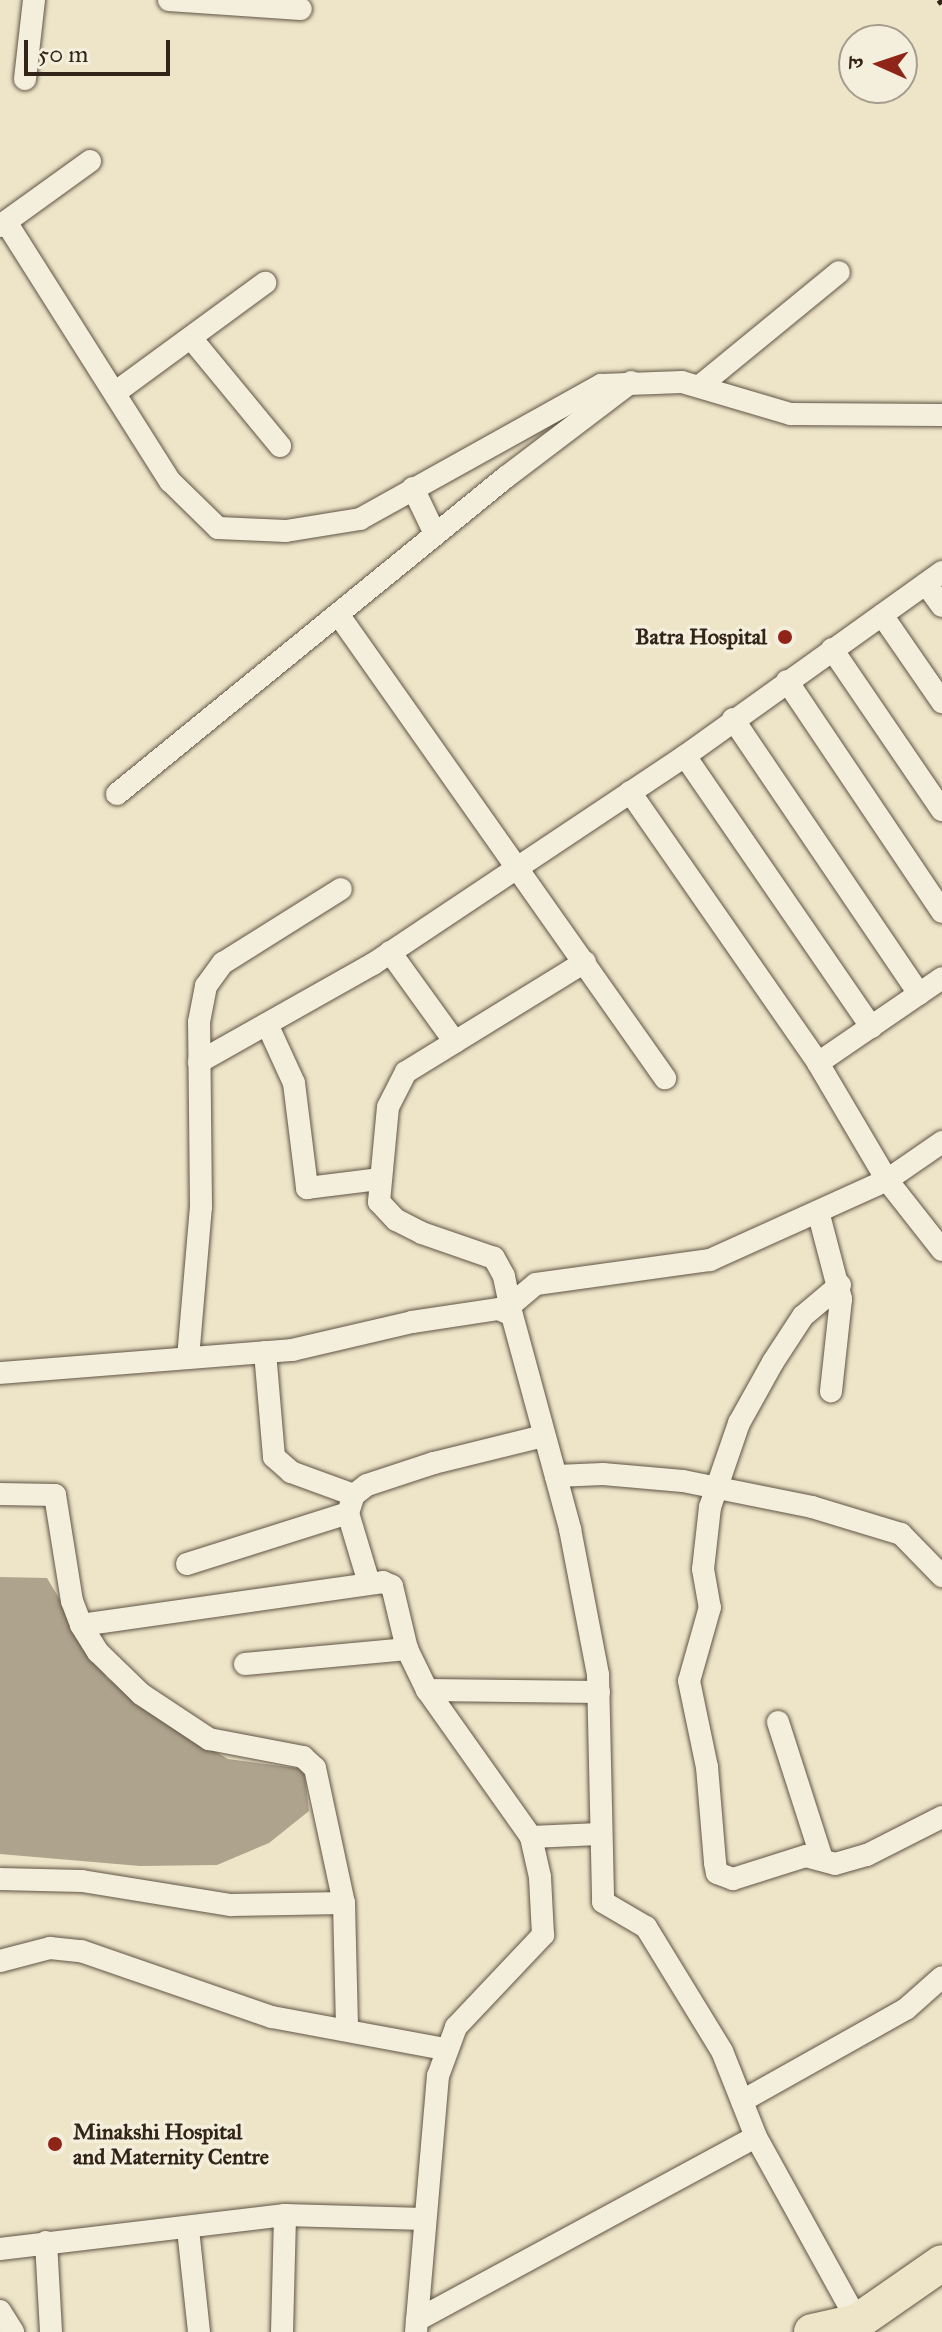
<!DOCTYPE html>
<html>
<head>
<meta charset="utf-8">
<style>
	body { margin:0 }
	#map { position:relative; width:942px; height:2332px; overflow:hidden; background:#eee5c9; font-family:"IM FELL Great Primer","Noto Serif Devanagari",serif }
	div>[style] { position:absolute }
	.water>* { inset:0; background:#aea38d }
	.roads { filter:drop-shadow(0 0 2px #615444) drop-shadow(0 0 2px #615444) }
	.street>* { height:22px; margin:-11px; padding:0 11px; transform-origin:11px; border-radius:11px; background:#f4eedc }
	.primary>* { height:36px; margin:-18px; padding:0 18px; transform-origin:18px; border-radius:18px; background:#eee5c9 }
	.rail>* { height:6px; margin-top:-3px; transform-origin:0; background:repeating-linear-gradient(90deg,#322418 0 14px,transparent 0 28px) }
	.dots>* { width:22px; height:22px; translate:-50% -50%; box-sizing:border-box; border:4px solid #f4eedc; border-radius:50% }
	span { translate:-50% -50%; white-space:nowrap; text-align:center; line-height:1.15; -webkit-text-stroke:7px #f4eedc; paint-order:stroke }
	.poi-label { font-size:22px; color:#322418; font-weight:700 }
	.right { translate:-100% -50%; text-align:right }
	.left { translate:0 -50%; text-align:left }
	.north { position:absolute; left:838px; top:24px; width:80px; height:80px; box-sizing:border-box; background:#f4eedc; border:2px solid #a69d8e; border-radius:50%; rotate:273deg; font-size:22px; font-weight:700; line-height:32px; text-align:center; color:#322418 }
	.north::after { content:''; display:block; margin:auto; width:28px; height:36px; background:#8f2418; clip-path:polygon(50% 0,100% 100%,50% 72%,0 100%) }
	.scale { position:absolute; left:24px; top:40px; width:146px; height:36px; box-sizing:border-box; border:4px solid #322418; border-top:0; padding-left:10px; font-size:24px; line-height:28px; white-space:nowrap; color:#322418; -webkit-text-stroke:6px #f4eedc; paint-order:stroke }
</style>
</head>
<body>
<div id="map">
	<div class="water">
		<i style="clip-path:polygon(0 1577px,47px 1578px,107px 1678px,174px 1727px,228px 1759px,304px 1769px,309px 1811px,269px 1843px,217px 1865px,140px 1866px,0 1854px)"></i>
	</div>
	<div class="roads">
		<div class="street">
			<i style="left:169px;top:0;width:132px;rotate:3.9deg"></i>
			<i style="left:25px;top:79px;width:80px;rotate:-83.5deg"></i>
			<i style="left:6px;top:222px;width:307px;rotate:57.7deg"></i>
			<i style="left:170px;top:481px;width:67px;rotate:44.4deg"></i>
			<i style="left:218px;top:528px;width:68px;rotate:2.5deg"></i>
			<i style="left:286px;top:531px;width:75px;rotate:-9.2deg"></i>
			<i style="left:360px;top:519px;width:276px;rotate:-29.1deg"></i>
			<i style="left:601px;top:385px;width:81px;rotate:-2.1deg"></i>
			<i style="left:682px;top:382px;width:114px;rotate:16.4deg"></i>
			<i style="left:791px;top:414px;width:151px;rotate:0.4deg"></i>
			<i style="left:0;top:226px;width:111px;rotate:-35.8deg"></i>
			<i style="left:191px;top:338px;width:140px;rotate:50.5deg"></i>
			<i style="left:701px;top:385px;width:178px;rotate:-39.3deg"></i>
			<i style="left:116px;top:392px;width:185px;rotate:-36.2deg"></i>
			<i style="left:413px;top:488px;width:51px;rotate:64.4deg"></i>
			<i style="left:926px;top:584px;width:27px;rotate:54deg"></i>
			<i style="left:338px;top:614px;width:568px;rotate:54.83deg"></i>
			<i style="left:882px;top:615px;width:106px;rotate:55.4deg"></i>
			<i style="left:832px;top:649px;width:195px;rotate:55.7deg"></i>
			<i style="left:787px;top:681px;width:278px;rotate:56.1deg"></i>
			<i style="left:733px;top:719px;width:332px;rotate:55.9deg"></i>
			<i style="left:685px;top:756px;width:329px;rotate:55.5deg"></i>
			<i style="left:630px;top:792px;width:330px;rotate:55.2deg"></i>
			<i style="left:818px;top:1063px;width:136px;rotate:59.5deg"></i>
			<i style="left:887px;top:1180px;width:89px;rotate:51.8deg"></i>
			<i style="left:117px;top:794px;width:502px;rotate:-39.18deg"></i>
			<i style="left:506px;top:477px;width:157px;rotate:-37.2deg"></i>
			<i style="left:390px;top:952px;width:111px;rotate:54.2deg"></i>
			<i style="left:267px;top:1024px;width:65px;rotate:65.4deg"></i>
			<i style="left:294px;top:1083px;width:106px;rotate:82.9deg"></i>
			<i style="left:307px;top:1188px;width:73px;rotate:-7.1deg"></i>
			<i style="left:199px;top:1062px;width:200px;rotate:-29.4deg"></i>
			<i style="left:373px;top:964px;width:375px;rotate:-33.7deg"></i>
			<i style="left:685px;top:756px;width:316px;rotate:-35.6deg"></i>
			<i style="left:818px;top:1063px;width:150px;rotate:-34.4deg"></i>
			<i style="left:819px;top:1215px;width:87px;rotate:75.3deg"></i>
			<i style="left:841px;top:1299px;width:93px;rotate:96.2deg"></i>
			<i style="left:840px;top:1285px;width:48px;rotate:140deg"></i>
			<i style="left:803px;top:1316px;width:55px;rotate:123.1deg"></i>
			<i style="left:773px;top:1362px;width:70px;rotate:119.1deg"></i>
			<i style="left:739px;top:1423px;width:89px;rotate:109deg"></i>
			<i style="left:710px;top:1507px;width:62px;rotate:96.4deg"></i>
			<i style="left:703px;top:1569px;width:39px;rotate:80deg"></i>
			<i style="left:710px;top:1607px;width:77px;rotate:105.8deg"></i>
			<i style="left:689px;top:1681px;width:88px;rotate:78.2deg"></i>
			<i style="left:707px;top:1767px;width:96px;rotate:85.2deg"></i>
			<i style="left:715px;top:1863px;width:10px;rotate:79deg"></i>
			<i style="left:717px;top:1873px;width:17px;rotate:21deg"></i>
			<i style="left:733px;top:1879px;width:77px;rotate:-17.5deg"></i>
			<i style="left:806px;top:1856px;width:30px;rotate:15deg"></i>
			<i style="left:835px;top:1864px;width:33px;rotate:-16deg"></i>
			<i style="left:867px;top:1855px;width:84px;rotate:-26.9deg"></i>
			<i style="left:510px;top:1305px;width:30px;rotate:-102deg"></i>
			<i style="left:504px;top:1276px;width:21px;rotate:-119deg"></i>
			<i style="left:494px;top:1258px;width:76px;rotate:-160.9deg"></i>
			<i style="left:422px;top:1233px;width:29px;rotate:-153deg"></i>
			<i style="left:396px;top:1220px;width:25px;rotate:-133deg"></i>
			<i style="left:379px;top:1202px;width:95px;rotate:-84.6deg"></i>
			<i style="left:388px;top:1107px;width:39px;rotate:-63deg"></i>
			<i style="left:406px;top:1072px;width:210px;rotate:-31.6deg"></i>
			<i style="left:506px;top:1309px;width:39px;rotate:-40deg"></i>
			<i style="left:536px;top:1284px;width:176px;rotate:-7.9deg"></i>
			<i style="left:710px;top:1260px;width:194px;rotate:-24.3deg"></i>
			<i style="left:887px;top:1180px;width:67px;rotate:-34.6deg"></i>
			<i style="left:265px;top:1352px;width:105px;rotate:85.1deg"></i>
			<i style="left:274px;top:1457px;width:23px;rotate:41deg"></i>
			<i style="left:291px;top:1472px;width:67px;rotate:20.1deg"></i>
			<i style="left:188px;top:1358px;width:152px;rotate:-85.1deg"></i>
			<i style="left:201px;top:1207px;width:185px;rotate:-90.6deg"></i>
			<i style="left:199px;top:1022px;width:37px;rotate:-79deg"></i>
			<i style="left:206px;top:986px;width:29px;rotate:-54deg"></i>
			<i style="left:223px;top:963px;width:139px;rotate:-32.1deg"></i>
			<i style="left:0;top:1373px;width:293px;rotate:-4.5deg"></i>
			<i style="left:292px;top:1350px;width:123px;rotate:-13.1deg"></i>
			<i style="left:412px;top:1322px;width:88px;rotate:-8.5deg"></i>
			<i style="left:499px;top:1309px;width:14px;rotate:25deg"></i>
			<i style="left:512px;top:1315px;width:222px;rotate:74.8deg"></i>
			<i style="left:570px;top:1529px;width:149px;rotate:79.1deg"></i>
			<i style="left:598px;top:1675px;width:227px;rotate:88.7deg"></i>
			<i style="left:603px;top:1902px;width:50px;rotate:30.2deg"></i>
			<i style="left:646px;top:1927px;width:145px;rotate:58.5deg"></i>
			<i style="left:722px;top:2051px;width:92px;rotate:68.4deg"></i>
			<i style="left:756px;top:2137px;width:222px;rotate:61.1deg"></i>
			<i style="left:556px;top:1476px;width:47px;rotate:-2.4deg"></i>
			<i style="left:603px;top:1474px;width:80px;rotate:5deg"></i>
			<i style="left:683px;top:1481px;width:132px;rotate:11.4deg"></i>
			<i style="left:812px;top:1507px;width:93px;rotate:16.9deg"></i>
			<i style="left:901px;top:1534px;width:59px;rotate:45.7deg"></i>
			<i style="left:0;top:1494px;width:55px;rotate:1deg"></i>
			<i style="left:55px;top:1495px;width:107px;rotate:80.9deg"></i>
			<i style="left:72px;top:1601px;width:26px;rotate:69deg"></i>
			<i style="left:81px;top:1625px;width:32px;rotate:58deg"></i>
			<i style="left:98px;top:1652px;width:60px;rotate:44.3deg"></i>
			<i style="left:141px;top:1694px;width:82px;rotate:33.5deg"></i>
			<i style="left:209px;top:1739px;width:96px;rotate:10.8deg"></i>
			<i style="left:303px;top:1757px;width:16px;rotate:43deg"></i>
			<i style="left:315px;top:1768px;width:138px;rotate:77.9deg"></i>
			<i style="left:344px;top:1903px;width:127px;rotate:88.6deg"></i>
			<i style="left:187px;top:1564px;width:169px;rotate:-17.6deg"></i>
			<i style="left:369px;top:1583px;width:73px;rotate:-106.7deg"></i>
			<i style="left:348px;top:1513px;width:19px;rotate:-72deg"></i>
			<i style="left:354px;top:1495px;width:16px;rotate:-38deg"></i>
			<i style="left:367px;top:1485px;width:71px;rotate:-18.2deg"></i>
			<i style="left:434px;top:1463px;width:112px;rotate:-13.9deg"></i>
			<i style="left:81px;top:1625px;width:305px;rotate:-8.1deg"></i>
			<i style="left:383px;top:1582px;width:10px;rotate:24deg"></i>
			<i style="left:392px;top:1586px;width:65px;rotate:76.6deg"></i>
			<i style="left:407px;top:1649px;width:46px;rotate:64deg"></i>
			<i style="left:427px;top:1690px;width:180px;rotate:54.7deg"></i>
			<i style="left:531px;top:1837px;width:68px;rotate:-2.5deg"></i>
			<i style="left:245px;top:1664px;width:163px;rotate:-5.3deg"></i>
			<i style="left:427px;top:1690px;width:172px;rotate:0.7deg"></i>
			<i style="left:778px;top:1722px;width:141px;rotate:72.2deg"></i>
			<i style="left:0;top:1879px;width:82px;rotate:1.4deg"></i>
			<i style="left:82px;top:1881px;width:151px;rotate:9.2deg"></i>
			<i style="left:231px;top:1905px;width:113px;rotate:-1deg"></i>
			<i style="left:0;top:1961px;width:52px;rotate:-14.6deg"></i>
			<i style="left:50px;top:1948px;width:31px;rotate:6deg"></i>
			<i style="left:81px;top:1951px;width:202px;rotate:19.1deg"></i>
			<i style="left:272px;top:2017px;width:176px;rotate:10.5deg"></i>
			<i style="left:742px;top:2101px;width:188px;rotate:-29.3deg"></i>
			<i style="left:906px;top:2009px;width:48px;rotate:-41.6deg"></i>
			<i style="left:188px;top:2229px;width:104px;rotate:83.9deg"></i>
			<i style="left:46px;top:2242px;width:90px;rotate:86.8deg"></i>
			<i style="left:0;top:2249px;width:287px;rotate:-6.8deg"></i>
			<i style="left:285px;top:2215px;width:139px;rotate:1.6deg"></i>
			<i style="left:0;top:2311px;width:25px;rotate:58deg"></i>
			<i style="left:417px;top:2320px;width:385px;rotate:-28.4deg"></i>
			<i style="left:282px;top:2332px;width:117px;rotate:-88.5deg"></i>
			<i style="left:416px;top:2332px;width:257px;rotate:-85.1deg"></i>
			<i style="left:438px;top:2076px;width:52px;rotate:-69.8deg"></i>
			<i style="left:456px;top:2027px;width:127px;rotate:-46.6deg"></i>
			<i style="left:543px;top:1935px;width:58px;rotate:-93deg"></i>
			<i style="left:540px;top:1877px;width:41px;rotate:-102.7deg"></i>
		</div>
		<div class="primary">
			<i style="left:812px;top:2332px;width:46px;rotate:-12.5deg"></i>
			<i style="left:857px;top:2322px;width:103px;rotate:-34.8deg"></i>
		</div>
	</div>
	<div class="rail">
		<i style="left:939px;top:0;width:5px;rotate:53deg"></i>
	</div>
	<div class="dots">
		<i style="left:785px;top:637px;background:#8f2418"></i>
		<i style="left:55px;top:2144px;background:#8f2418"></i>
	</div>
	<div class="poi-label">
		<span class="right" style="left:767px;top:637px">Batra Hospital</span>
		<span class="left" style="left:73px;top:2144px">Minakshi Hospital<br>and Maternity Centre</span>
	</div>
	<div class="north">उ</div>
	<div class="scale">50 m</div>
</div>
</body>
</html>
